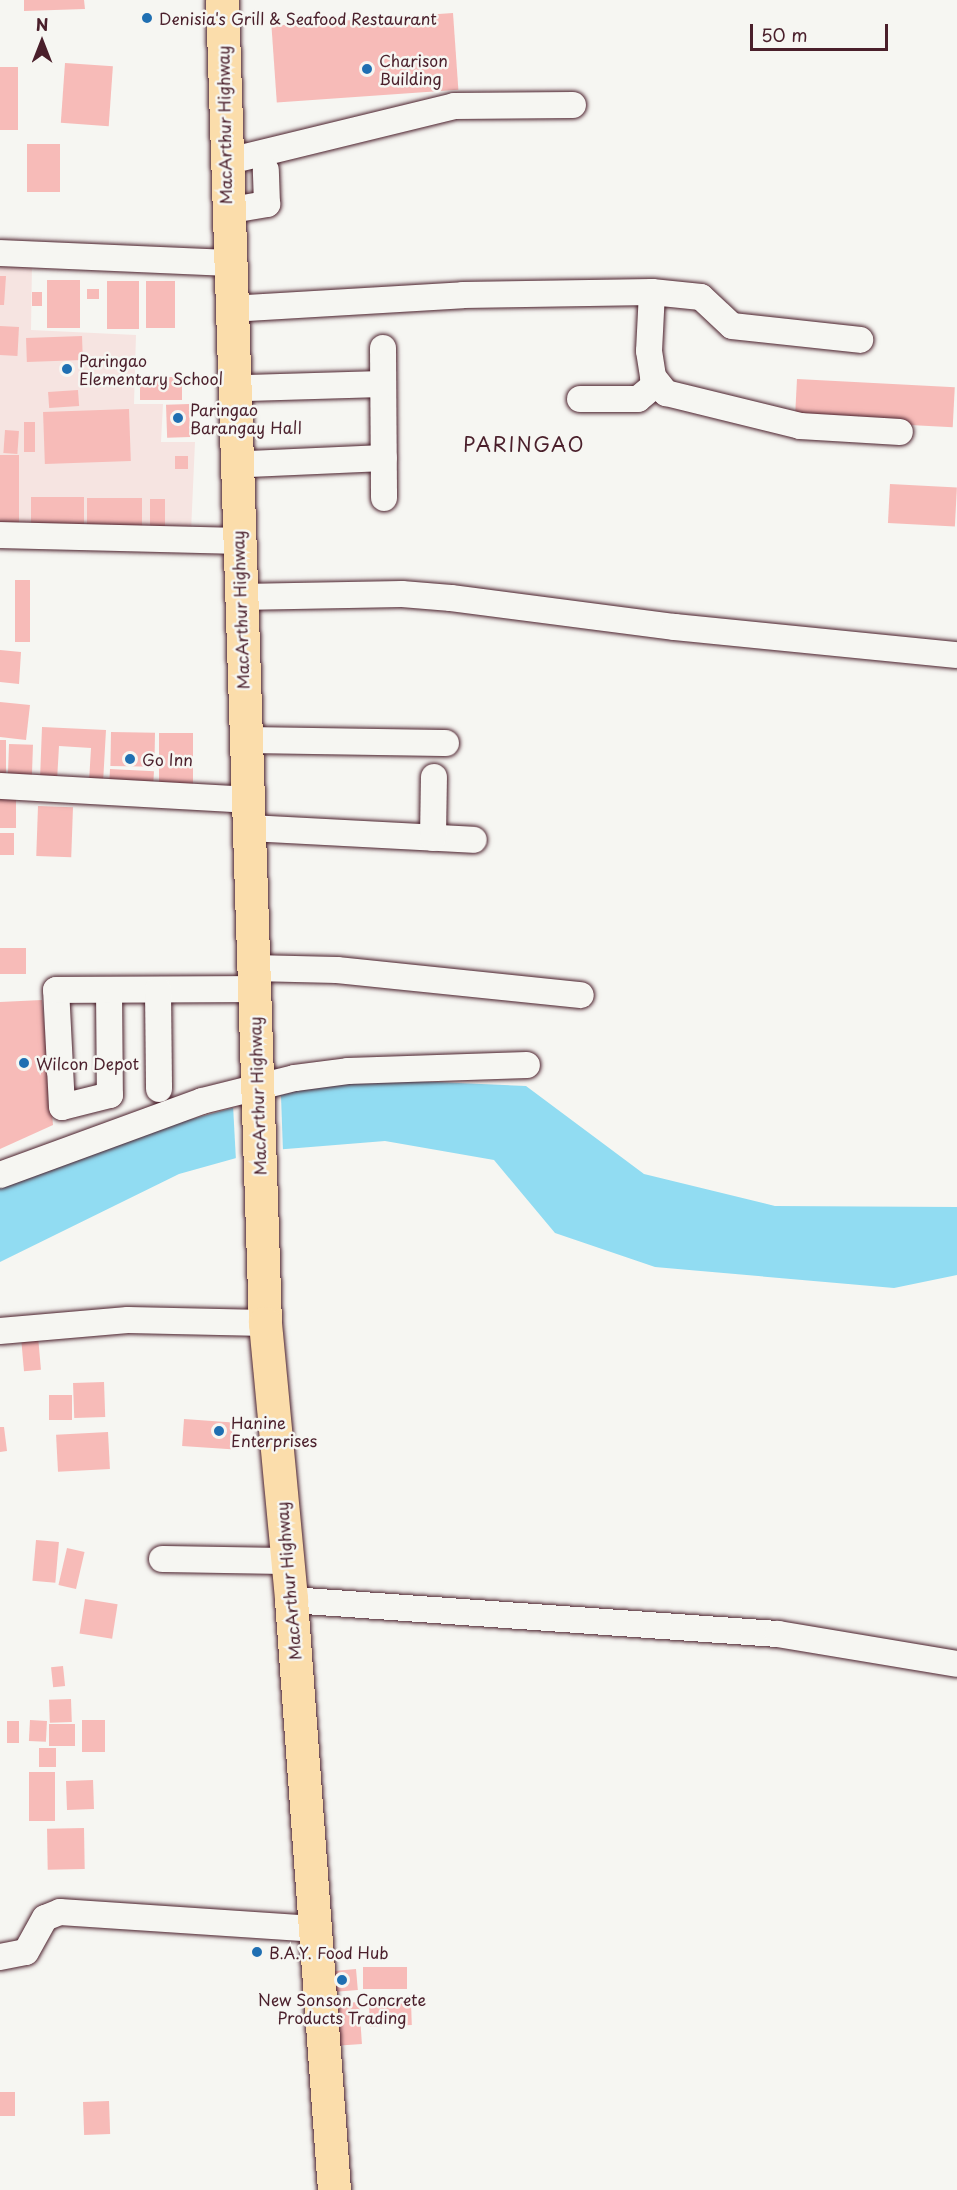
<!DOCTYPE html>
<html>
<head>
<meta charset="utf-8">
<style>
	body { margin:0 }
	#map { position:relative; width:957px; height:2190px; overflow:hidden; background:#f6f6f2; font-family:"Playpen Sans",sans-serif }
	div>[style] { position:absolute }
	.built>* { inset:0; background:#f6e4e1 }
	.water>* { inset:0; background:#91dcf2 }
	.pier>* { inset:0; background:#f6f6f2 }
	.building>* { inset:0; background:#f7bbb8; transform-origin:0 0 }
	.roads { filter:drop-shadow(0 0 2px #4a1f2b) drop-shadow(0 0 2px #4a1f2b) }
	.minor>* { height:26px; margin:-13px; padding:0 13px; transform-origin:13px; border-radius:13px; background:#f6f6f2 }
	.highway>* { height:33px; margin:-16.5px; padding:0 16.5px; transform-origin:16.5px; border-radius:16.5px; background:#fbddab }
	.dots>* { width:16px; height:16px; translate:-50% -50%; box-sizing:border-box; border:3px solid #f6f6f2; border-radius:50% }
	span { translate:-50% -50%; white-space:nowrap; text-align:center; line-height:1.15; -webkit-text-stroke:5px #f6f6f2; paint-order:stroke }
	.poi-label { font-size:16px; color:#4a1f2b }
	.left { translate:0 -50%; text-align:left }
	.street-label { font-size:16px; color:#4a1f2b }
	.quarter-label { font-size:20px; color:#4a1f2b; letter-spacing:1.5px }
	.north { position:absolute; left:12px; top:12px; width:60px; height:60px; -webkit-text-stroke:4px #f6f6f2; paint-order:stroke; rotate:0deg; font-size:16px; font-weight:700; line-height:24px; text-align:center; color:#4a1f2b }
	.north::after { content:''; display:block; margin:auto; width:21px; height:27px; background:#4a1f2b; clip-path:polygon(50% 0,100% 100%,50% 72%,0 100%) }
	.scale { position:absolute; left:750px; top:24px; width:138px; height:27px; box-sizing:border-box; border:3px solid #4a1f2b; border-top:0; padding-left:8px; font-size:18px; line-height:21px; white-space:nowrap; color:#4a1f2b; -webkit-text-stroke:4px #f6f6f2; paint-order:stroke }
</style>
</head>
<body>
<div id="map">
	<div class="built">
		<i style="clip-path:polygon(0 263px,32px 264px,31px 330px,136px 335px,134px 404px,163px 404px,161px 442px,195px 442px,191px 532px,0 529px)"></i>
	</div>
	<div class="water">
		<i style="clip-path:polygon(344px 1078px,526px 1086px,644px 1174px,775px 1206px,957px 1207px,957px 1275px,894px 1288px,655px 1267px,555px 1233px,494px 1160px,385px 1141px,261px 1151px,179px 1174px,0 1262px,0 1186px,184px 1121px)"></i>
	</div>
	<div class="pier">
		<i style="clip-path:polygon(281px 1096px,283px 1152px,236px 1161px,233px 1105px)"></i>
	</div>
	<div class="building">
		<i style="clip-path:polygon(24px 0,84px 0,85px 9px,24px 11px)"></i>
		<i style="left:453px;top:13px;width:77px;height:182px;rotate:86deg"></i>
		<i style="left:65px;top:63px;width:48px;height:60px;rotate:4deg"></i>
		<i style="left:0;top:67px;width:18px;height:63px"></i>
		<i style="left:27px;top:144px;width:33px;height:48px"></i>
		<i style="clip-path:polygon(0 276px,6px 276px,4px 305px,0 305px)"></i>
		<i style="left:47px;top:280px;width:33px;height:48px"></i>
		<i style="left:107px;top:281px;width:32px;height:48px"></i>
		<i style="left:146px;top:281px;width:29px;height:47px"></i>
		<i style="left:87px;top:289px;width:12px;height:10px"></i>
		<i style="left:32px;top:292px;width:10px;height:14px"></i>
		<i style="left:0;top:326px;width:19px;height:29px;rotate:3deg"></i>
		<i style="left:82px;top:336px;width:24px;height:56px;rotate:88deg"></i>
		<i style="left:140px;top:377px;width:42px;height:23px"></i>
		<i style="left:797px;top:379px;width:158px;height:40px;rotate:3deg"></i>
		<i style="left:78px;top:390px;width:16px;height:30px;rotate:86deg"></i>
		<i style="left:189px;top:404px;width:33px;height:23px;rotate:88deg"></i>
		<i style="left:129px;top:409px;width:52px;height:86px;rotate:88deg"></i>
		<i style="left:24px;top:422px;width:11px;height:30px"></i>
		<i style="left:5px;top:430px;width:14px;height:23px;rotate:4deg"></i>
		<i style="left:0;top:455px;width:19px;height:75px"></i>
		<i style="left:188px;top:456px;width:13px;height:13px;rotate:90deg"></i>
		<i style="left:890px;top:484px;width:67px;height:39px;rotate:3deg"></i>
		<i style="left:31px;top:497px;width:53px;height:29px"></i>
		<i style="left:87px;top:498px;width:55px;height:30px"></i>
		<i style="left:150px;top:499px;width:15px;height:28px"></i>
		<i style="left:15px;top:580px;width:15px;height:62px"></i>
		<i style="clip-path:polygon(0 650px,21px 652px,19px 684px,0 682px)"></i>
		<i style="clip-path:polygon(0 702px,30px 705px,26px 740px,0 737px)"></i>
		<i style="clip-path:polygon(42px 727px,106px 730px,103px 783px,89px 782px,91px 748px,59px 746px,57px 781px,40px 780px)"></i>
		<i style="left:111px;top:732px;width:44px;height:34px;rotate:1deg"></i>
		<i style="left:159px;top:733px;width:34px;height:56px"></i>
		<i style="left:0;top:740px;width:6px;height:37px"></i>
		<i style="left:9px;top:744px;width:24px;height:31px;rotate:2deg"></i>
		<i style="left:110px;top:769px;width:44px;height:14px;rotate:3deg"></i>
		<i style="left:0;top:794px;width:16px;height:34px"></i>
		<i style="left:38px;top:806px;width:35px;height:50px;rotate:2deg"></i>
		<i style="left:0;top:833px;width:14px;height:22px"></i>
		<i style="left:0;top:948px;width:26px;height:26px"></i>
		<i style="clip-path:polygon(42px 1000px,53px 1125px,0 1149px,0 1002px)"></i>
		<i style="left:38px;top:1336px;width:34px;height:17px;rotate:85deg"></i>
		<i style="left:104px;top:1382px;width:35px;height:31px;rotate:88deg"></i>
		<i style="left:49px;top:1395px;width:23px;height:25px"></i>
		<i style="left:184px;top:1419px;width:49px;height:27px;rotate:4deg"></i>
		<i style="clip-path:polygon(0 1427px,4px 1427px,7px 1451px,0 1452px)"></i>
		<i style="left:108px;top:1432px;width:37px;height:52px;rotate:87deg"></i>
		<i style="left:36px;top:1540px;width:23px;height:41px;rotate:5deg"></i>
		<i style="left:67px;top:1548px;width:18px;height:38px;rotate:13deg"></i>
		<i style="left:85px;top:1599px;width:33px;height:35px;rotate:9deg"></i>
		<i style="left:63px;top:1666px;width:20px;height:12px;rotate:84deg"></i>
		<i style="left:71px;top:1699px;width:23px;height:22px;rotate:88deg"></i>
		<i style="left:30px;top:1720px;width:17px;height:21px;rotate:3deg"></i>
		<i style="left:105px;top:1720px;width:32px;height:23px;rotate:90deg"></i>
		<i style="left:7px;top:1721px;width:12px;height:22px"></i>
		<i style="left:49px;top:1724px;width:26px;height:22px"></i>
		<i style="left:39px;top:1748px;width:17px;height:19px"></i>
		<i style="left:29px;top:1772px;width:26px;height:49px"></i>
		<i style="left:93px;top:1780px;width:29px;height:27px;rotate:88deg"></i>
		<i style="left:84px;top:1828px;width:41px;height:37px;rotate:89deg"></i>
		<i style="left:407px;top:1967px;width:22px;height:44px;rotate:90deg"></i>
		<i style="left:356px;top:1969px;width:21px;height:22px;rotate:85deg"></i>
		<i style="left:359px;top:2002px;width:42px;height:25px;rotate:86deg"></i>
		<i style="left:411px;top:2002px;width:23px;height:42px;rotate:88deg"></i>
		<i style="left:0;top:2092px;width:15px;height:24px"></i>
		<i style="left:109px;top:2101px;width:33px;height:26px;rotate:88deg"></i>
	</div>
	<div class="roads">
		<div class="minor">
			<i style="left:225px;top:162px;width:236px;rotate:-13.7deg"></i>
			<i style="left:454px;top:106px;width:119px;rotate:-0.5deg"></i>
			<i style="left:226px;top:211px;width:42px;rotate:-9.7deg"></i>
			<i style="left:267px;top:204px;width:34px;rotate:-92deg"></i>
			<i style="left:0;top:253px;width:228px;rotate:2.5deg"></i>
			<i style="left:652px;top:292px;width:59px;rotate:92.9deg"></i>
			<i style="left:649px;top:351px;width:26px;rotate:81deg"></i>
			<i style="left:653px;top:377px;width:21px;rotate:51deg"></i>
			<i style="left:666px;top:393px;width:138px;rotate:13.8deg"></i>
			<i style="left:800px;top:426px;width:100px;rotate:3.4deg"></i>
			<i style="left:230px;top:309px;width:233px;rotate:-3.4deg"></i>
			<i style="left:463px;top:295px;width:189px;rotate:-0.9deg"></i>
			<i style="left:652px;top:292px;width:49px;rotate:5.8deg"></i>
			<i style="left:701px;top:297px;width:42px;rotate:43.1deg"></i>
			<i style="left:732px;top:326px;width:129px;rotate:6.2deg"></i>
			<i style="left:383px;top:348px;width:150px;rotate:89.6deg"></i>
			<i style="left:233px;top:393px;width:15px;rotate:-20deg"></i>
			<i style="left:247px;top:388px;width:135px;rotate:-1.7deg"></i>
			<i style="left:580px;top:399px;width:58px"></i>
			<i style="left:638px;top:399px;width:23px;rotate:-40deg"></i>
			<i style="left:235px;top:470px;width:15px;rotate:-23deg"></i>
			<i style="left:249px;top:464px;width:135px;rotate:-2.5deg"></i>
			<i style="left:0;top:535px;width:238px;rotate:1.4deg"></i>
			<i style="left:240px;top:597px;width:162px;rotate:-1.1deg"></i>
			<i style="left:402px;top:594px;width:49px;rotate:4.7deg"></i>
			<i style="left:451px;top:598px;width:226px;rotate:7.4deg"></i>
			<i style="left:675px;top:627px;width:283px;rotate:5.7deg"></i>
			<i style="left:245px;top:740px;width:201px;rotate:0.9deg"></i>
			<i style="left:0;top:786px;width:247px;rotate:3.2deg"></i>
			<i style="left:248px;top:828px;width:226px;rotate:3deg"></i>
			<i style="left:433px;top:838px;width:61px;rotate:-89.1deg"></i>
			<i style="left:253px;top:968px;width:84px;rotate:1.4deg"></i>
			<i style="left:337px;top:970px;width:245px;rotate:5.9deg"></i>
			<i style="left:109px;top:990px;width:105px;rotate:89.5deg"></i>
			<i style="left:110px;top:1095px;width:49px;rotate:166deg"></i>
			<i style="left:62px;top:1107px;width:117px;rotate:-92.9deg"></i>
			<i style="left:56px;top:990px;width:198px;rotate:-0.3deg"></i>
			<i style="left:158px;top:990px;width:99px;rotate:89.4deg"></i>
			<i style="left:0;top:1175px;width:215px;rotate:-20.1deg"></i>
			<i style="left:202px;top:1101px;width:96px;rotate:-13.9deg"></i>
			<i style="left:295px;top:1078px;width:53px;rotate:-7.5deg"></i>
			<i style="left:348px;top:1071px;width:179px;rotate:-1.9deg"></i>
			<i style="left:0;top:1331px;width:128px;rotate:-4.9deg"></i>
			<i style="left:128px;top:1320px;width:137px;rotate:1.3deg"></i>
			<i style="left:162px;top:1559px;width:124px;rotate:0.9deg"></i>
			<i style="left:291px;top:1600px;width:488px;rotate:4deg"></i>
			<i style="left:778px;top:1634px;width:181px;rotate:9.5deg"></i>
			<i style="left:0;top:1957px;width:26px;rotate:-11deg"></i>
			<i style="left:26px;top:1952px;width:39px;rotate:-61deg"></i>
			<i style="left:45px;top:1918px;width:16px;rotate:-22deg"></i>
			<i style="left:60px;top:1912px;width:258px;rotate:3.8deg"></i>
		</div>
		<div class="highway">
			<i style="left:222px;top:0;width:1324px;rotate:88.14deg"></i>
			<i style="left:265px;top:1323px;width:278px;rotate:84.6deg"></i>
			<i style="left:291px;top:1600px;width:592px;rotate:85.83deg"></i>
		</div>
	</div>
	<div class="dots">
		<i style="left:147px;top:18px;background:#1f6fb2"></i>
		<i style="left:367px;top:69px;background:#1f6fb2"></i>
		<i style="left:67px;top:369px;background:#1f6fb2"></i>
		<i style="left:178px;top:418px;background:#1f6fb2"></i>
		<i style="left:130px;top:759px;background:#1f6fb2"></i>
		<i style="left:24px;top:1063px;background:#1f6fb2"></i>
		<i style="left:219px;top:1431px;background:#1f6fb2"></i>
		<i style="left:257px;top:1952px;background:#1f6fb2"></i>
		<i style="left:342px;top:1980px;background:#1f6fb2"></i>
	</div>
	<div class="poi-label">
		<span class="left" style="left:159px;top:18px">Denisia's Grill &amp; Seafood Restaurant</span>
		<span class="left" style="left:379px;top:69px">Charison<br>Building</span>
		<span class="left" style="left:79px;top:369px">Paringao<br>Elementary School</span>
		<span class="left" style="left:190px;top:418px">Paringao<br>Barangay Hall</span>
		<span class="left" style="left:142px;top:759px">Go Inn</span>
		<span class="left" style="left:36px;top:1063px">Wilcon Depot</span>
		<span class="left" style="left:231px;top:1431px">Hanine<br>Enterprises</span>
		<span class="left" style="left:269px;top:1952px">B.A.Y. Food Hub</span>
		<span style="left:342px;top:2008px">New Sonson Concrete<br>Products Trading</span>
	</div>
	<div class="street-label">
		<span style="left:224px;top:125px;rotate:-91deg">MacArthur Highway</span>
		<span style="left:240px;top:610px;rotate:-92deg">MacArthur Highway</span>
		<span style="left:257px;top:1096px;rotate:-92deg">MacArthur Highway</span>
		<span style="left:288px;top:1581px;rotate:-95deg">MacArthur Highway</span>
	</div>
	<div class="quarter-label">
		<span style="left:524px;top:444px">PARINGAO</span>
	</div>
	<div class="north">N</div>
	<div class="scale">50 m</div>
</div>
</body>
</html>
